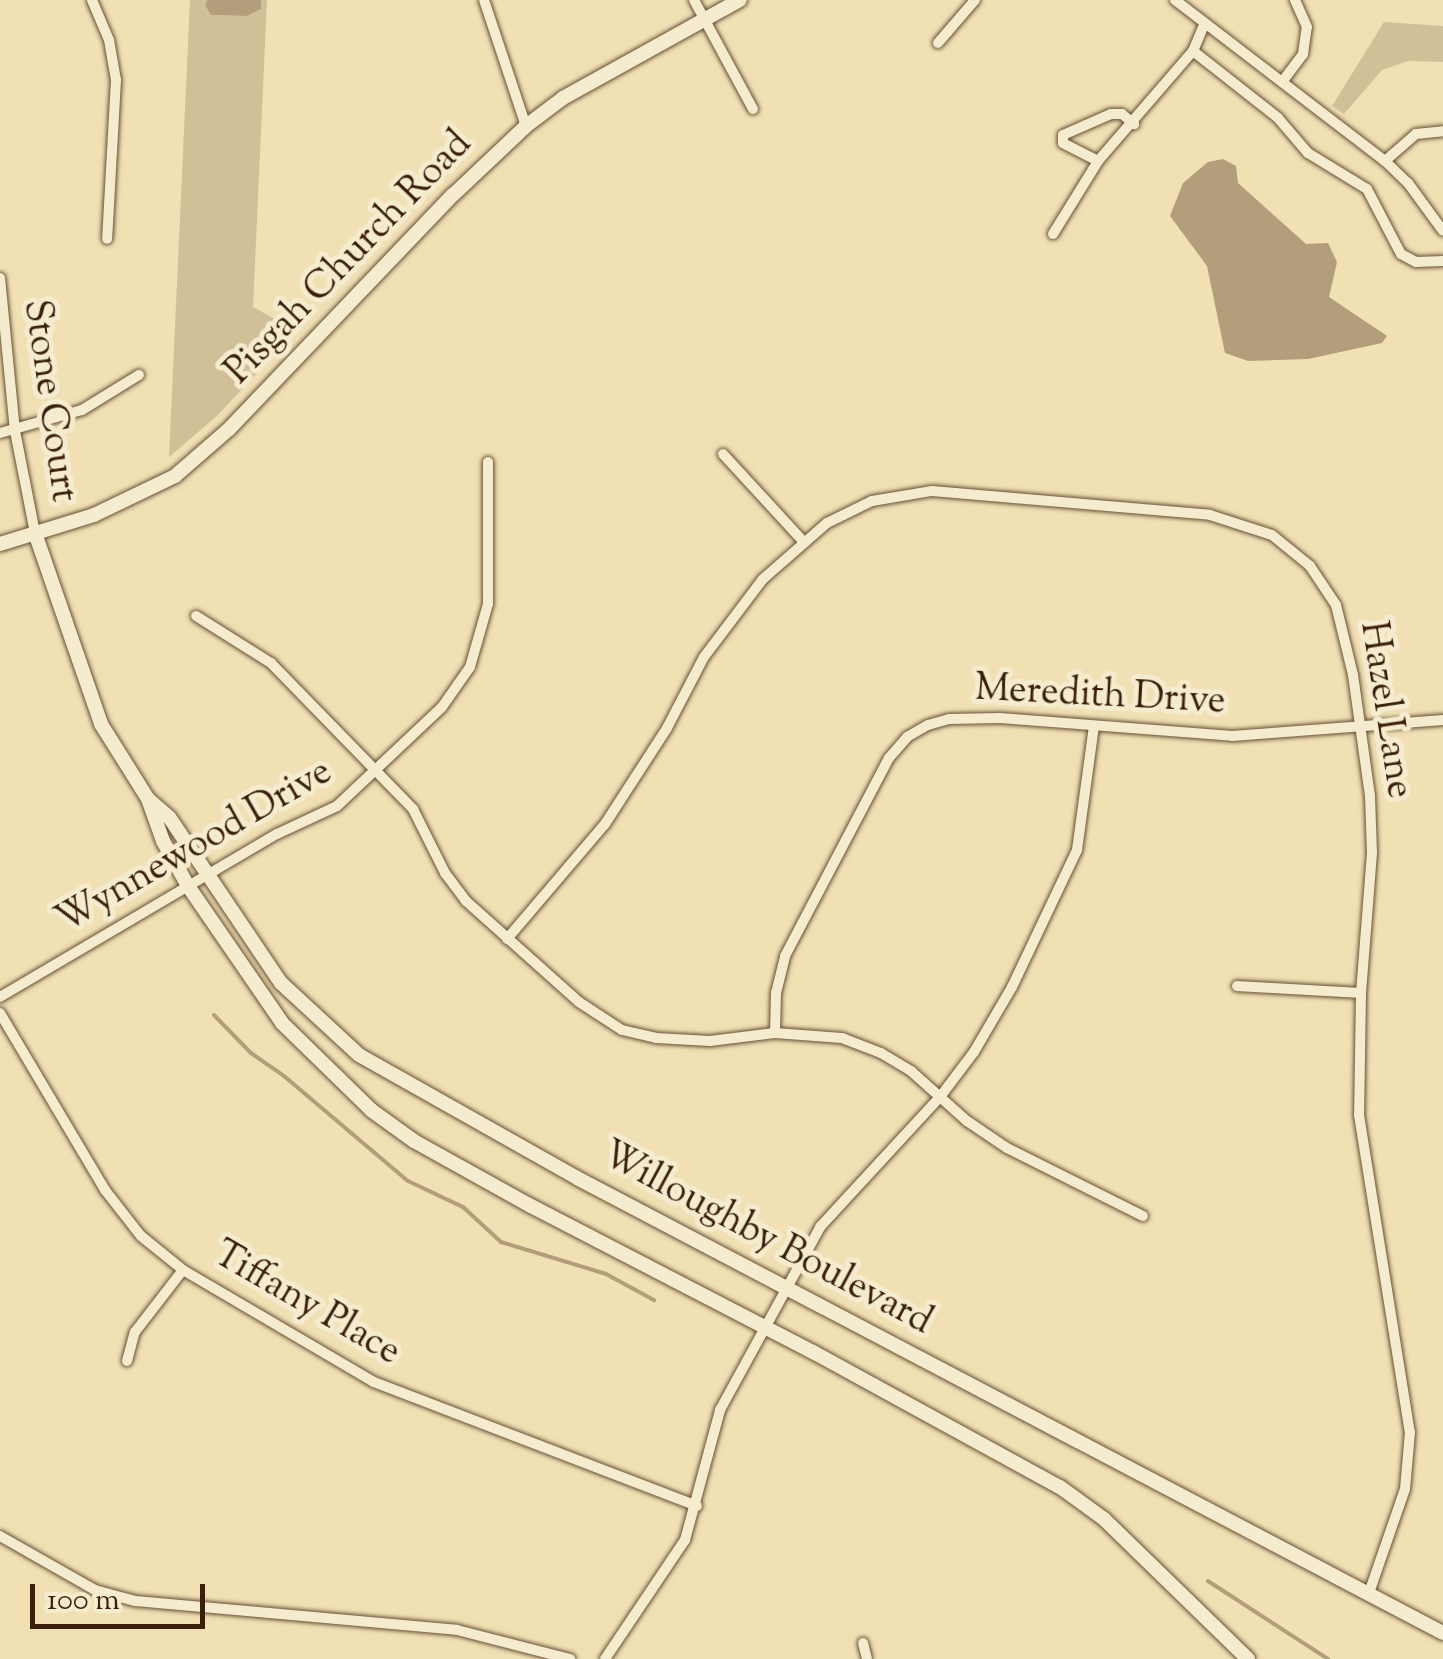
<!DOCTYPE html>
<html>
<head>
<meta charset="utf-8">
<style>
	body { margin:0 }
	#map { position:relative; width:1443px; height:1659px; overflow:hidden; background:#f0e0b4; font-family:"Sorts Mill Goudy",serif }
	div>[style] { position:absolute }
	.green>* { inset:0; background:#d1bf97 }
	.water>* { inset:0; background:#b29e7a }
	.stream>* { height:4px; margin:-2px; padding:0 2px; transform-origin:2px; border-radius:2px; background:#b29e7a }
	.roads { filter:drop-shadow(0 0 2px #684f34) drop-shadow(0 0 2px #684f34) }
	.street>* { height:10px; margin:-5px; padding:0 5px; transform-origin:5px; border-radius:5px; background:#f5ebce }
	.secondary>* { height:14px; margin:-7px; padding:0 7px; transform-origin:7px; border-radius:7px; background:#f5ebce }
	span { translate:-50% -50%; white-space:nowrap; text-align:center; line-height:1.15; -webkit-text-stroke:10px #f5ebce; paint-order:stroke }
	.street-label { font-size:38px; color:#3a1f0a }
	.scale { position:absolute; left:30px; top:1584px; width:175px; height:45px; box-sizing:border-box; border:5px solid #3a1f0a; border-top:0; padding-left:12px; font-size:30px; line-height:35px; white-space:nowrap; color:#3a1f0a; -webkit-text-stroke:8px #f5ebce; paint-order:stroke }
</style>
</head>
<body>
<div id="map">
	<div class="green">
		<i style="clip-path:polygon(190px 0,207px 0,205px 7px,211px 15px,247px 16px,261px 9px,261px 0,267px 0,253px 307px,296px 331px,217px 416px,169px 457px)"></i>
		<i style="clip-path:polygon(1384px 22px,1443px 26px,1443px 62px,1408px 61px,1382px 70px,1344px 114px,1332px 106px)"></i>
	</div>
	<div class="water">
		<i style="clip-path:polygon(207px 0,261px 0,261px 9px,247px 16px,211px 15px,205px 6px)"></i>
		<i style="clip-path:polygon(1223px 159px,1236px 166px,1238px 183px,1306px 244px,1328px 243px,1337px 262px,1329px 297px,1387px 336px,1382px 343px,1308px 359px,1248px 361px,1225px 353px,1207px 266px,1170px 216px,1183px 183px,1208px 162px)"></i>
	</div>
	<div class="stream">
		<i style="left:214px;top:1015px;width:53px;rotate:45.8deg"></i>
		<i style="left:251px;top:1053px;width:40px;rotate:34.9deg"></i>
		<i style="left:284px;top:1076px;width:162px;rotate:40.3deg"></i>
		<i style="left:408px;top:1181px;width:61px;rotate:25.3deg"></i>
		<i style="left:463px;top:1207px;width:52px;rotate:42.6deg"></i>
		<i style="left:501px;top:1242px;width:110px;rotate:16.9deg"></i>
		<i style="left:606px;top:1274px;width:55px;rotate:28.4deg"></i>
		<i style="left:1208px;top:1581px;width:143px;rotate:33deg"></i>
	</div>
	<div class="roads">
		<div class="street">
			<i style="left:92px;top:0;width:43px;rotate:67deg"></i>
			<i style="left:109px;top:40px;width:41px;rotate:80.1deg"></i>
			<i style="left:116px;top:80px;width:159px;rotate:93.2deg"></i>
			<i style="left:484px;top:0;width:133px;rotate:71.6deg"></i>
			<i style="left:694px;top:0;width:124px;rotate:61.6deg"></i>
			<i style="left:1175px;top:0;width:265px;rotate:37.5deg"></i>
			<i style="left:1385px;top:161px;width:32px;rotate:44deg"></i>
			<i style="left:1408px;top:183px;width:59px;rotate:53.9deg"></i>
			<i style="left:938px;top:43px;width:57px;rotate:-49.3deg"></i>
			<i style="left:1193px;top:51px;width:108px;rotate:38.2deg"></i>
			<i style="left:1278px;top:118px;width:46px;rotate:49.4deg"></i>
			<i style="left:1308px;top:153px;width:69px;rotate:31.4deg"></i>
			<i style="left:1367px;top:189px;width:73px;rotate:62.4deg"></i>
			<i style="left:1401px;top:254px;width:17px;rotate:28deg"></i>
			<i style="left:1416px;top:262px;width:27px;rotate:-2deg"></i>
			<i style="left:1282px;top:82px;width:35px;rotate:-53deg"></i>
			<i style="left:1303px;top:54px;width:27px;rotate:-82deg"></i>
			<i style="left:1307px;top:27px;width:30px;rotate:-114deg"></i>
			<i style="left:1098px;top:161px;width:39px;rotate:-153deg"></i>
			<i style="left:1063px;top:143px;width:8px;rotate:-90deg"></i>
			<i style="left:1063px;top:135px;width:52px;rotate:-23.6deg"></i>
			<i style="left:1111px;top:114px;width:11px"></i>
			<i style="left:1122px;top:114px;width:16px;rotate:40deg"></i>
			<i style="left:1385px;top:161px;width:41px;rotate:-41.1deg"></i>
			<i style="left:1416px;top:134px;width:27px;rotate:-6deg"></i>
			<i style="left:1053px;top:234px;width:86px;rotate:-58.3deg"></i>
			<i style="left:1098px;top:161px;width:145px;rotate:-49.2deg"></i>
			<i style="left:1193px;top:51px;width:28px;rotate:-67deg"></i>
			<i style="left:0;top:278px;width:154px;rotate:84.4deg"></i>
			<i style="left:15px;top:431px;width:104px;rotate:78.9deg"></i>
			<i style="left:0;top:433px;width:85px;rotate:-15.7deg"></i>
			<i style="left:82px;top:410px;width:67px;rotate:-31.6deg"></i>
			<i style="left:723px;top:454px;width:120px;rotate:47.4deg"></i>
			<i style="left:196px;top:616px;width:89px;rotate:32.1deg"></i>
			<i style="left:271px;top:663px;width:204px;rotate:45.8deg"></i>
			<i style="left:413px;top:809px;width:72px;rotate:63.4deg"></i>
			<i style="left:445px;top:873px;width:35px;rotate:53deg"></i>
			<i style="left:466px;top:901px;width:152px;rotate:41.8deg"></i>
			<i style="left:579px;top:1002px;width:51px;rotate:33.1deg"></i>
			<i style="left:622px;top:1030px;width:35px;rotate:13deg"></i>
			<i style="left:656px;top:1038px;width:54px;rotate:3.2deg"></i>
			<i style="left:710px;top:1041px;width:65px;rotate:-7deg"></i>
			<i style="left:775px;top:1033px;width:67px;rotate:4.3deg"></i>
			<i style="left:842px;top:1038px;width:42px;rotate:21deg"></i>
			<i style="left:881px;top:1053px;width:35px;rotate:31deg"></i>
			<i style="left:911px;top:1071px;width:75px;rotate:41.8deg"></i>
			<i style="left:967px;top:1121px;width:48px;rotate:34deg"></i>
			<i style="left:1007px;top:1148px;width:152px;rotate:26.6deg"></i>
			<i style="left:507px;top:939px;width:151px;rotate:-49.6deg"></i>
			<i style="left:605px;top:824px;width:114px;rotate:-57.1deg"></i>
			<i style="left:667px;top:728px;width:80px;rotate:-62.5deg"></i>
			<i style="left:704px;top:657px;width:98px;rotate:-52.9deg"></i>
			<i style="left:763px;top:579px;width:85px;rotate:-41.2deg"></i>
			<i style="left:827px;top:523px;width:50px;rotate:-26.1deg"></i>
			<i style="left:872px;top:501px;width:61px;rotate:-9.5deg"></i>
			<i style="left:932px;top:491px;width:279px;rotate:4.9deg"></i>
			<i style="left:1210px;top:515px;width:65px;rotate:17.9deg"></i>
			<i style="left:1272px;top:535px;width:49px;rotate:39.2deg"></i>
			<i style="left:1310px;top:566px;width:47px;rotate:56.3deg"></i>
			<i style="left:1336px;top:605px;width:72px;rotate:76.3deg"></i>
			<i style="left:1353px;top:675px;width:122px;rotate:82deg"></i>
			<i style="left:1370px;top:796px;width:57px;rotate:88deg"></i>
			<i style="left:1372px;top:853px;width:140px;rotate:94.5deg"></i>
			<i style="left:1361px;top:993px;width:122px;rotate:90.9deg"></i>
			<i style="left:1359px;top:1115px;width:321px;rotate:80.9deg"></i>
			<i style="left:1410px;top:1432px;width:57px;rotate:95deg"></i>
			<i style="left:1405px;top:1489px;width:110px;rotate:109.1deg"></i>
			<i style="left:1237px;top:986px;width:124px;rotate:3.2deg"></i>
			<i style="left:0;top:997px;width:321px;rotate:-30.5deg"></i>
			<i style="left:277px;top:834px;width:66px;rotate:-25deg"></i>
			<i style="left:337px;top:806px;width:144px;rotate:-43.3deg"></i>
			<i style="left:442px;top:707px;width:49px;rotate:-55deg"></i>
			<i style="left:470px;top:667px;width:66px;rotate:-74.1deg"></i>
			<i style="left:488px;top:604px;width:142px;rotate:-90deg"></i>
			<i style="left:0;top:1013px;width:206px;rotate:59.3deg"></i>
			<i style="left:105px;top:1190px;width:58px;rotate:52deg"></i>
			<i style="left:141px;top:1236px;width:54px;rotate:39deg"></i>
			<i style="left:183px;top:1270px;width:221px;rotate:30.4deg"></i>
			<i style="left:374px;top:1382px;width:346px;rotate:21deg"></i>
			<i style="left:775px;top:1033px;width:40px;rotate:-88.6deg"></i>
			<i style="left:776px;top:993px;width:38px;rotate:-76deg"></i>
			<i style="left:785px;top:956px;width:224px;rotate:-62.3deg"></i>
			<i style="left:889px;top:758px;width:28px;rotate:-49deg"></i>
			<i style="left:907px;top:737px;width:24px;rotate:-30deg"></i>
			<i style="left:928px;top:725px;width:22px;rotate:-16deg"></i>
			<i style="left:949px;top:719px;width:51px;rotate:-1.1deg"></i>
			<i style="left:1000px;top:718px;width:233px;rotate:4.4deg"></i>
			<i style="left:1232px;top:736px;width:212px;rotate:-4.3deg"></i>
			<i style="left:127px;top:1361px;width:30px;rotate:-75deg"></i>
			<i style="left:135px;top:1332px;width:78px;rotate:-52.3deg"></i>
			<i style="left:0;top:1536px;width:109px;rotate:29.6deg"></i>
			<i style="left:95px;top:1590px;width:41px;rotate:15.4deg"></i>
			<i style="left:135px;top:1601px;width:323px;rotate:5.1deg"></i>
			<i style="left:457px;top:1630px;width:117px;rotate:14.4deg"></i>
			<i style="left:863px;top:1643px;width:16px;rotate:76deg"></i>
			<i style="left:605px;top:1659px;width:143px;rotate:-56.1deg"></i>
			<i style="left:685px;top:1540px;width:135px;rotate:-74.9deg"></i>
			<i style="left:720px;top:1410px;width:209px;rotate:-61.3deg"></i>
			<i style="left:820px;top:1227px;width:177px;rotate:-47.3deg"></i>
			<i style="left:940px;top:1097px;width:56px;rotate:-52.9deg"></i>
			<i style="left:974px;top:1052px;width:75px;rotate:-59.7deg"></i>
			<i style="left:1012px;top:987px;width:152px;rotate:-64.6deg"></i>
			<i style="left:1077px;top:850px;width:125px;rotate:-82.2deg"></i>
		</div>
		<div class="secondary">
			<i style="left:35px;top:533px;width:202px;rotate:70.9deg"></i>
			<i style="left:101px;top:724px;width:89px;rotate:57.9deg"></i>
			<i style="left:148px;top:799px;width:45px;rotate:70.3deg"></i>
			<i style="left:163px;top:841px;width:51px;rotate:60.9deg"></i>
			<i style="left:188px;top:886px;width:166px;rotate:55.5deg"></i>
			<i style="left:282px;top:1023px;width:124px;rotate:44.3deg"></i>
			<i style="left:371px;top:1110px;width:53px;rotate:35.8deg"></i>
			<i style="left:414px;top:1141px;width:134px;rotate:29.1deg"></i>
			<i style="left:531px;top:1206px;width:318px;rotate:27.4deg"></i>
			<i style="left:813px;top:1352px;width:281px;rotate:28.7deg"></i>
			<i style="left:1060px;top:1487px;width:54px;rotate:36deg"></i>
			<i style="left:1104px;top:1519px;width:201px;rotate:44.2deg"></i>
			<i style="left:0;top:544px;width:98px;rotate:-17.1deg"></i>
			<i style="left:94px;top:515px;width:90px;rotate:-25.7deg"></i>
			<i style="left:175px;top:476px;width:72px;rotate:-41deg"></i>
			<i style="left:229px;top:429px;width:324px;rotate:-46.3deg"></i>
			<i style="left:453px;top:195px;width:100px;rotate:-43.4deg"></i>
			<i style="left:526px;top:126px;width:46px;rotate:-37.1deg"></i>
			<i style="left:563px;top:98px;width:202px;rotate:-29deg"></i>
			<i style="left:148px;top:799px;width:28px;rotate:41deg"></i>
			<i style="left:169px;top:817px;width:200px;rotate:56deg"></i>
			<i style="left:281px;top:983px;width:106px;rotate:42.7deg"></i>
			<i style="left:359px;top:1055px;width:250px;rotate:29.4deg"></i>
			<i style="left:577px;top:1178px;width:978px;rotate:27.72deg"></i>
		</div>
	</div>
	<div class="street-label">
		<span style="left:350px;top:259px;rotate:-46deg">Pisgah Church Road</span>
		<span style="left:48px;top:401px;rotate:82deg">Stone Court</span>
		<span style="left:1100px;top:697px;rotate:3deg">Meredith Drive</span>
		<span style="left:1384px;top:710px;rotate:81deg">Hazel Lane</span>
		<span style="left:195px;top:848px;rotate:-30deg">Wynnewood Drive</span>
		<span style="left:766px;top:1240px;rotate:28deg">Willoughby Boulevard</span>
		<span style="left:306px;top:1305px;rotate:30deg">Tiffany Place</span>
	</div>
	<div class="scale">100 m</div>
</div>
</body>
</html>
